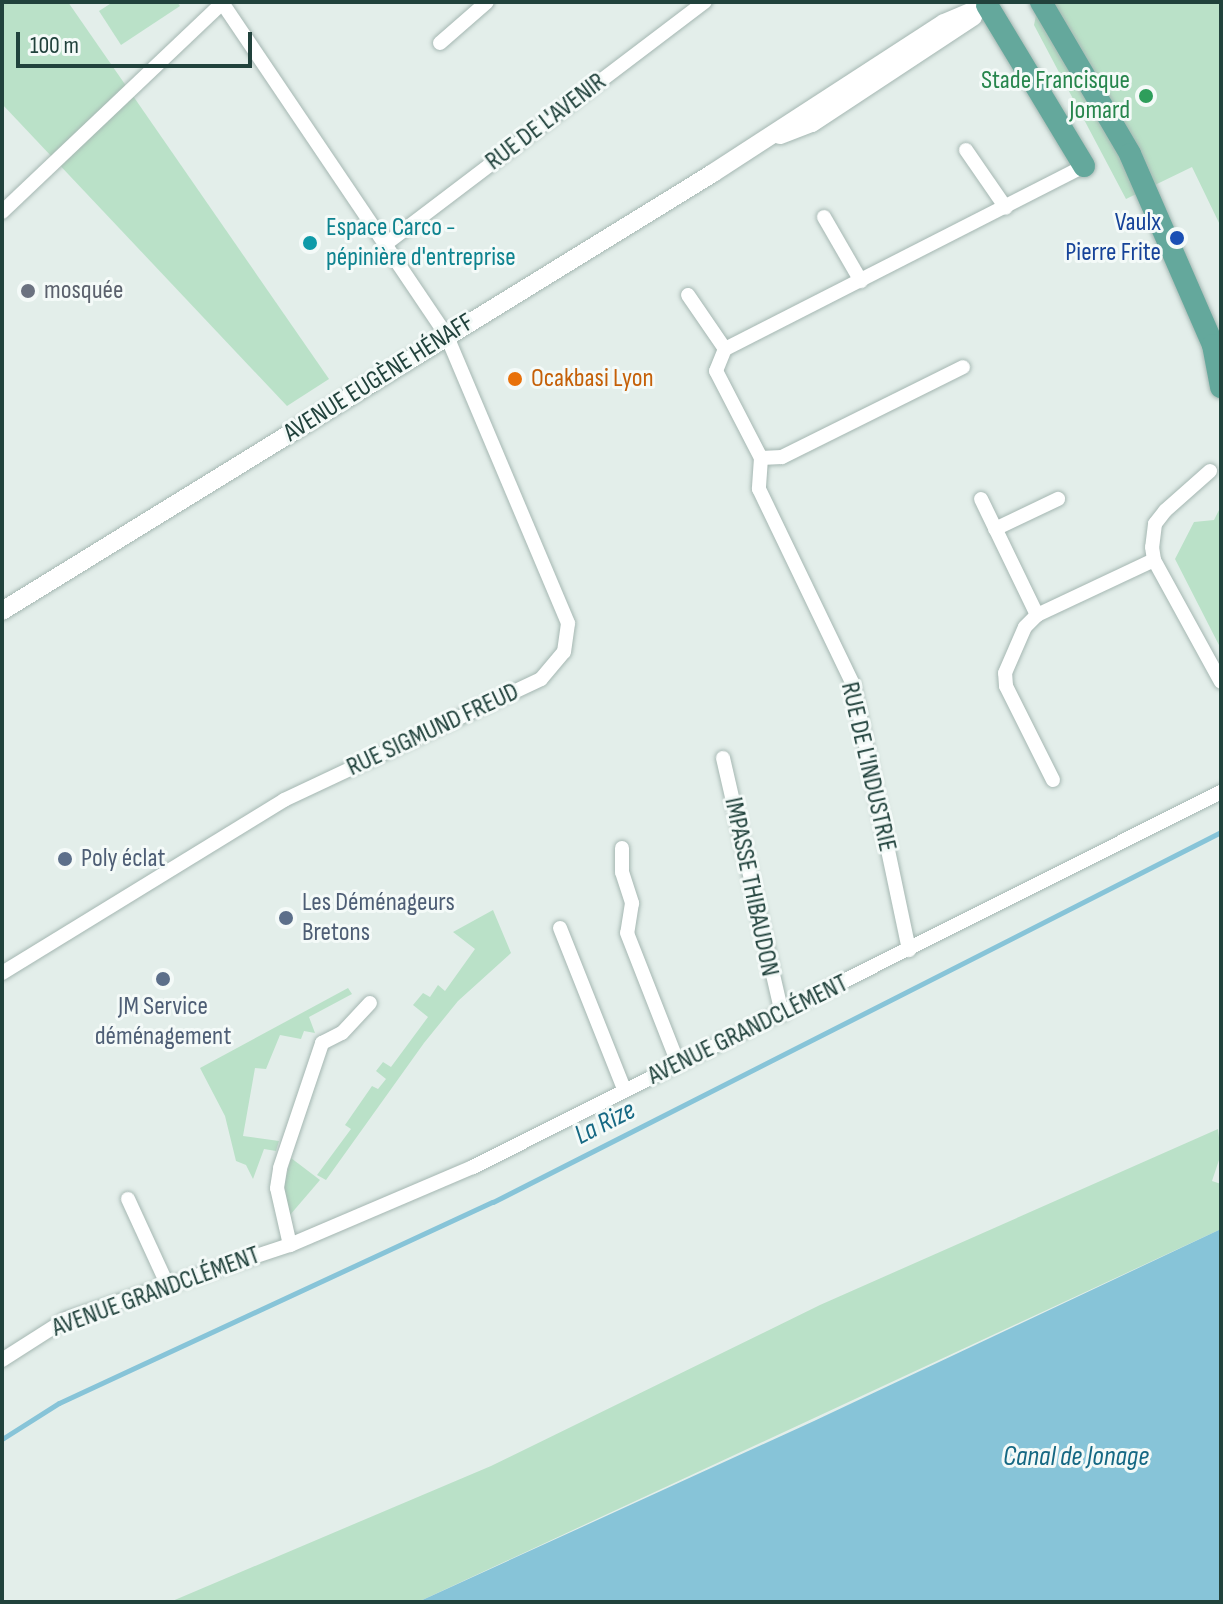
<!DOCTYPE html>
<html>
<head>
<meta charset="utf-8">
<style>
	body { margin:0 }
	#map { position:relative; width:1223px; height:1604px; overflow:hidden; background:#e3eeea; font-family:"Sofia Sans Condensed",sans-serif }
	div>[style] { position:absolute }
	.green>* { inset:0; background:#bae1c8 }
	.water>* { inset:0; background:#87c4d8 }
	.stream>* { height:5px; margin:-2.5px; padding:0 2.5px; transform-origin:2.5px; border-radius:2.5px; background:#87c4d8 }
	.roads { filter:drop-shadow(0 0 2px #a5b7b2) drop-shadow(0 0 2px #a5b7b2) }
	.minor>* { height:14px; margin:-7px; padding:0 7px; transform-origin:7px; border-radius:7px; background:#fff }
	.secondary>* { height:18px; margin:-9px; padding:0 9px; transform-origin:9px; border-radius:9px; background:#fff }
	.primary>* { height:22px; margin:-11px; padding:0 11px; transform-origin:11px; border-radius:11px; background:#64a89c }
	.dots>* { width:22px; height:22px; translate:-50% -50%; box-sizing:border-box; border:4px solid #f4faf8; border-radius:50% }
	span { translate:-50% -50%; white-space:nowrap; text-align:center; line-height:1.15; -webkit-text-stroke:6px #f4faf8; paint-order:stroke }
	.leisure-label { font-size:26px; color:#27864d }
	.right { translate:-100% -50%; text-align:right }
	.street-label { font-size:26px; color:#21423c }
	.transit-label { font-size:26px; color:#164399 }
	.culture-label { font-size:26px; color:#0d838f }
	.left { translate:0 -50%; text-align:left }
	.worship-label { font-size:26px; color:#5b616d }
	.food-label { font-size:26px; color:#c56008 }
	.service-label { font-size:26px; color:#4e5e75 }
	.water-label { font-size:28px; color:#156883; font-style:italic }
	.frame { position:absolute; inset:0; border:4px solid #21423c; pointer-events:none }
	.scale { position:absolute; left:16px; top:32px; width:236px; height:36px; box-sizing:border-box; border:4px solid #21423c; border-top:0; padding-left:10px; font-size:24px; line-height:28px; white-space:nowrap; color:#21423c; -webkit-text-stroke:6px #f4faf8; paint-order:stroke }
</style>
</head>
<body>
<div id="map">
	<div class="green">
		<i style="clip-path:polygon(2px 2px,68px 2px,329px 379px,287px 406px,2px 104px)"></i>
		<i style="clip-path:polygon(113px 2px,177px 2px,180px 6px,121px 45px,99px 11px)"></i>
		<i style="clip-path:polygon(1039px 2px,1221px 2px,1221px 227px,1192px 167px,1126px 199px,1034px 25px)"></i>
		<i style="clip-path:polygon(1221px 506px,1221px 649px,1175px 559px,1194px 522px,1214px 520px)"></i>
		<i style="clip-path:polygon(493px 910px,511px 953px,458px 1001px,424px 1043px,326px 1180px,317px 1175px,351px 1129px,345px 1125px,372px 1086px,378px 1089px,386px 1079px,376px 1071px,383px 1062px,391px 1067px,428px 1017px,413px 1005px,423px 993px,430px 997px,438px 985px,445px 991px,475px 949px,453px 932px)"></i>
		<i style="clip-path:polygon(348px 988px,352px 994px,309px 1017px,315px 1033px,304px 1031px,301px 1039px,280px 1035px,266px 1069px,255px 1068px,243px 1136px,279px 1141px,276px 1151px,264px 1149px,253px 1179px,246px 1165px,236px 1161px,225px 1116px,200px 1068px)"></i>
		<i style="clip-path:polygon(1218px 1129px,1221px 1154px,1212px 1181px,1221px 1184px,1221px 1229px,418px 1602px,170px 1602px,491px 1466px,820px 1305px)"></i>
		<i style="clip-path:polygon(291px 1158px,320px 1180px,290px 1215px,283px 1188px)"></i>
	</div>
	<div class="water">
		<i style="clip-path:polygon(1221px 1229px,1221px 1602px,418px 1602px,814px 1421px)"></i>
	</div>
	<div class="stream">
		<i style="left:2px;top:1439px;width:67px;rotate:-32.3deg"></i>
		<i style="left:59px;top:1403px;width:478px;rotate:-24.9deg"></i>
		<i style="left:493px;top:1202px;width:817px;rotate:-26.94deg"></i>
	</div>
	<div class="roads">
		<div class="minor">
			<i style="left:440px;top:43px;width:62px;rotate:-41.1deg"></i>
			<i style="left:966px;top:150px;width:70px;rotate:55.4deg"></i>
			<i style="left:2px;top:212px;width:305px;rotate:-43.5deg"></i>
			<i style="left:824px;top:217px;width:74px;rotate:60deg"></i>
			<i style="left:387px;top:243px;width:399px;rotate:-37.2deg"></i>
			<i style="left:688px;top:295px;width:65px;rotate:55.6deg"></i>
			<i style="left:761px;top:458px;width:98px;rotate:-117.3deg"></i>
			<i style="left:716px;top:371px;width:24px;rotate:-68deg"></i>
			<i style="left:725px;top:349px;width:403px;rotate:-27deg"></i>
			<i style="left:761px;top:458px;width:31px;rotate:94deg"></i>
			<i style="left:759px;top:489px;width:216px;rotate:64.3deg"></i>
			<i style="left:853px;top:684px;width:272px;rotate:78.1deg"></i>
			<i style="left:761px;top:458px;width:21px;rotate:-3deg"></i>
			<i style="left:782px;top:457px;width:202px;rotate:-26.4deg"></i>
			<i style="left:1210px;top:471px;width:60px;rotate:138.4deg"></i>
			<i style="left:1165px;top:511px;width:16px;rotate:128deg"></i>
			<i style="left:1155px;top:524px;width:23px;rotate:97deg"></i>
			<i style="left:1152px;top:547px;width:13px;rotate:81deg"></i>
			<i style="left:1154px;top:560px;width:139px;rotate:61.2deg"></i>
			<i style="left:981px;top:499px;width:129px;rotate:64.2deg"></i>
			<i style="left:995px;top:529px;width:70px;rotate:-25.5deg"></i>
			<i style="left:723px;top:758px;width:263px;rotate:77deg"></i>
			<i style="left:1053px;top:780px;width:105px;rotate:-116.6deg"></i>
			<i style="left:1006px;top:686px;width:13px;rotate:-94deg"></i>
			<i style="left:1005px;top:673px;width:50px;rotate:-66.5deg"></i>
			<i style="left:1025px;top:627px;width:17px;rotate:-45deg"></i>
			<i style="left:1037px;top:615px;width:129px;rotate:-25.2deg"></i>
			<i style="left:622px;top:848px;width:24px;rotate:90deg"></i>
			<i style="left:622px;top:872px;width:33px;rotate:72deg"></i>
			<i style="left:632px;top:903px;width:30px;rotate:99deg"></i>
			<i style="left:627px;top:933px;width:140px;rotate:68.6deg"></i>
			<i style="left:560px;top:928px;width:175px;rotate:68.3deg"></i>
			<i style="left:2px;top:973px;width:331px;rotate:-31.5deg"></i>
			<i style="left:284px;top:800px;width:284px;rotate:-25.2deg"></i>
			<i style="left:541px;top:679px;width:35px;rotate:-50deg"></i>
			<i style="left:564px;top:652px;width:29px;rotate:-82deg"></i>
			<i style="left:568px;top:623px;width:311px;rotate:-112.9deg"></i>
			<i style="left:447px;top:336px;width:403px;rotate:-124deg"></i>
			<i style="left:128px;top:1199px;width:96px;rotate:65.3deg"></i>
			<i style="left:290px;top:1245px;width:58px;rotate:-102.8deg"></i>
			<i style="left:277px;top:1188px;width:20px;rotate:-81deg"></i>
			<i style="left:280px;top:1168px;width:132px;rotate:-71.4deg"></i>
			<i style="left:322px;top:1043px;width:22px;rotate:-27deg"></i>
			<i style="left:342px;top:1033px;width:41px;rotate:-47deg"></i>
			<i style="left:2px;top:1360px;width:76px;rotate:-32.6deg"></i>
			<i style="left:66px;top:1319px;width:236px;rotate:-18.3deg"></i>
			<i style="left:290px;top:1245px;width:199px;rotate:-23.1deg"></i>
			<i style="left:473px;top:1167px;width:837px;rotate:-26.63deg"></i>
		</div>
		<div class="secondary">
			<i style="left:780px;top:135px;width:34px;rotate:-21deg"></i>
			<i style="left:812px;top:123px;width:193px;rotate:-33.4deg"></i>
			<i style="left:2px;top:611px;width:835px;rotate:-31.63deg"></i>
			<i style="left:713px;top:173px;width:275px;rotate:-33deg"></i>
			<i style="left:944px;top:23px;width:47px;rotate:-22.7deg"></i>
		</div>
		<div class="primary">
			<i style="left:1041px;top:2px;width:176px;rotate:59.6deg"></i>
			<i style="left:1130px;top:154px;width:208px;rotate:66.5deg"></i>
			<i style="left:1213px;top:345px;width:43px;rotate:79.2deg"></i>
			<i style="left:987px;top:5px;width:188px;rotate:58.9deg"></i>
		</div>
	</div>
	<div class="dots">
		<i style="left:1146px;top:96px;background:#2e9e5b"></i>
		<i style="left:1177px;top:238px;background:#1a4fb4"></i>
		<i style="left:310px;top:243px;background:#0f9aa8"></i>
		<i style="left:28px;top:291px;background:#6b7280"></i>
		<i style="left:515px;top:379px;background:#e8710a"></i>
		<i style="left:65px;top:859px;background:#5c6f8a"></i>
		<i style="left:286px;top:918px;background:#5c6f8a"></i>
		<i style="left:163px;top:979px;background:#5c6f8a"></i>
	</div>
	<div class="leisure-label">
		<span class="right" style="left:1130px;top:96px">Stade Francisque<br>Jomard</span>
	</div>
	<div class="street-label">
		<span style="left:546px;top:122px;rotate:-37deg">RUE DE L'AVENIR</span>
		<span style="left:379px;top:378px;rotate:-32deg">AVENUE EUGÈNE HÉNAFF</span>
		<span style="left:433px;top:730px;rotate:-25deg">RUE SIGMUND FREUD</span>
		<span style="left:868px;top:767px;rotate:77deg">RUE DE L'INDUSTRIE</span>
		<span style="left:751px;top:887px;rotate:78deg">IMPASSE THIBAUDON</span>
		<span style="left:748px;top:1030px;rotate:-26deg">AVENUE GRANDCLÉMENT</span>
		<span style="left:156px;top:1292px;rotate:-20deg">AVENUE GRANDCLÉMENT</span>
	</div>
	<div class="transit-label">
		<span class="right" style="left:1161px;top:238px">Vaulx<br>Pierre Frite</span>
	</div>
	<div class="culture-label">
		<span class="left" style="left:326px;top:243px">Espace Carco -<br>pépinière d'entreprise</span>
	</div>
	<div class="worship-label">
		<span class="left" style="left:44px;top:291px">mosquée</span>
	</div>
	<div class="food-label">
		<span class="left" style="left:531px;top:379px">Ocakbasi Lyon</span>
	</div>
	<div class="service-label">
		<span class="left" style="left:81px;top:859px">Poly éclat</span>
		<span class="left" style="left:302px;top:918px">Les Déménageurs<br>Bretons</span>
		<span style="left:163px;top:1022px">JM Service<br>déménagement</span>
	</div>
	<div class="water-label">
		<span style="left:605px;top:1123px;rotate:-27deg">La Rize</span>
		<span style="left:1076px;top:1457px">Canal de Jonage</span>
	</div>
	<div class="frame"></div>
	<div class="scale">100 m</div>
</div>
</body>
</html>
